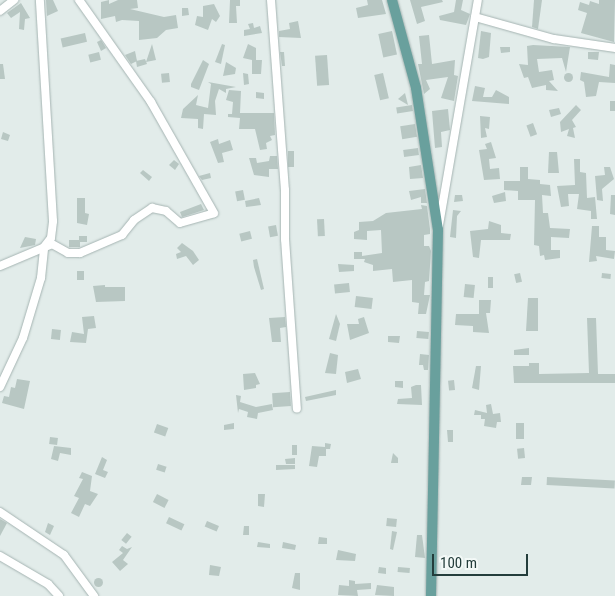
<!DOCTYPE html>
<html>
<head>
<meta charset="utf-8">
<style>
	body { margin:0 }
	#map { position:relative; width:615px; height:596px; overflow:hidden; background:#e2ecea; font-family:"Roboto Condensed",sans-serif }
	div>[style] { position:absolute }
	.building>* { inset:0; background:#b8c7c3; transform-origin:0 0 }
	.round { border-radius:50% }
	.roads { filter:drop-shadow(0 0 1px #a5b4b2) drop-shadow(0 0 1px #a5b4b2) }
	.minor>* { height:8px; margin:-4px; padding:0 4px; transform-origin:4px; border-radius:4px; background:#fff }
	.major>* { height:10px; margin:-5px; padding:0 5px; transform-origin:5px; border-radius:5px; background:#69a09d }
	span { translate:-50% -50%; white-space:nowrap; text-align:center; line-height:1.15; -webkit-text-stroke:4px #f3f9f7; paint-order:stroke }
	.scale { position:absolute; left:432px; top:554px; width:96px; height:22px; box-sizing:border-box; border:2px solid #233d3b; border-top:0; padding-left:6px; font-size:15px; line-height:18px; white-space:nowrap; color:#233d3b; -webkit-text-stroke:4px #f3f9f7; paint-order:stroke }
</style>
</head>
<body>
<div id="map">
	<div class="building">
		<i style="clip-path:polygon(46px 0,53px 0,58px 11px,47px 16px)"></i>
		<i style="clip-path:polygon(109px 0,109px 4px,118px 0,137px 0,138px 8px,130px 9px,164px 17px,176px 15px,178px 28px,166px 30px,157px 38px,139px 40px,139px 21px,122px 20px,116px 22px,115px 16px,101px 19px,101px 2px)"></i>
		<i style="clip-path:polygon(230px 0,240px 0,240px 6px,236px 6px,237px 23px,229px 23px)"></i>
		<i style="clip-path:polygon(367px 0,382px 0,386px 14px,358px 18px,356px 8px,368px 5px)"></i>
		<i style="clip-path:polygon(410px 0,442px 0,443px 2px,421px 7px,425px 21px,417px 24px)"></i>
		<i style="clip-path:polygon(456px 0,463px 0,461px 10px,470px 14px,466px 25px,440px 20px,439px 16px,454px 12px)"></i>
		<i style="clip-path:polygon(534px 0,542px 0,538px 29px,532px 27px)"></i>
		<i style="clip-path:polygon(599px 0,615px 0,614px 42px,581px 33px,587px 13px,578px 10px,580px 2px,589px 5px,590px 1px,599px 4px)"></i>
		<i style="clip-path:polygon(21px 3px,30px 18px,25px 19px,24px 30px,19px 29px,20px 12px,11px 18px,7px 13px)"></i>
		<i style="clip-path:polygon(214px 4px,220px 16px,216px 22px,212px 19px,208px 30px,195px 25px,197px 16px,203px 17px,203px 6px)"></i>
		<i style="clip-path:polygon(182px 8px,188px 8px,189px 15px,182px 16px)"></i>
		<i style="clip-path:polygon(298px 21px,301px 38px,279px 37px,279px 31px,290px 29px,289px 23px)"></i>
		<i style="clip-path:polygon(253px 23px,254px 28px,260px 26px,262px 33px,244px 36px,244px 30px,250px 29px,248px 24px)"></i>
		<i style="left:392px;top:31px;width:24px;height:14px;rotate:78deg"></i>
		<i style="clip-path:polygon(481px 31px,491px 33px,489px 57px,483px 59px,478px 58px)"></i>
		<i style="left:85px;top:33px;width:9px;height:25px;rotate:77deg"></i>
		<i style="clip-path:polygon(429px 35px,432px 64px,455px 60px,454px 75px,458px 76px,454px 101px,441px 98px,448px 77px,426px 80px,430px 89px,424px 94px,418px 64px,422px 64px,419px 36px)"></i>
		<i style="clip-path:polygon(101px 40px,106px 48px,101px 51px,97px 42px)"></i>
		<i style="clip-path:polygon(152px 44px,156px 60px,146px 62px)"></i>
		<i style="clip-path:polygon(222px 44px,225px 45px,221px 64px,215px 62px)"></i>
		<i style="clip-path:polygon(248px 44px,256px 48px,256px 60px,262px 60px,261px 74px,252px 74px,252px 60px,243px 58px)"></i>
		<i style="clip-path:polygon(533px 45px,570px 47px,566px 72px,562px 58px,537px 59px,539px 72px,552px 70px,554px 80px,549px 81px,558px 91px,546px 90px,546px 85px,532px 88px,528px 77px,524px 78px,519px 64px,528px 65px,527px 46px)"></i>
		<i style="clip-path:polygon(500px 47px,510px 47px,510px 52px,501px 53px)"></i>
		<i style="clip-path:polygon(135px 51px,137px 61px,131px 64px,125px 55px)"></i>
		<i style="left:99px;top:52px;width:8px;height:11px;rotate:76deg"></i>
		<i style="clip-path:polygon(280px 52px,284px 52px,285px 66px,282px 66px)"></i>
		<i style="clip-path:polygon(588px 52px,599px 52px,598px 60px,588px 59px)"></i>
		<i style="left:327px;top:55px;width:30px;height:12px;rotate:86deg"></i>
		<i style="clip-path:polygon(145px 59px,147px 64px,137px 67px,136px 61px)"></i>
		<i style="clip-path:polygon(203px 60px,209px 64px,199px 90px,191px 87px,191px 84px)"></i>
		<i style="clip-path:polygon(226px 62px,236px 68px,235px 74px,223px 76px)"></i>
		<i style="clip-path:polygon(0 64px,3px 64px,5px 79px,0 79px)"></i>
		<i style="clip-path:polygon(610px 64px,615px 65px,615px 83px,599px 82px,596px 96px,586px 97px,584px 82px,580px 80px,581px 72px,609px 77px)"></i>
		<i class="round" style="left:563.5px;top:72.5px;width:9px;height:9px"></i>
		<i style="left:169px;top:73px;width:9px;height:8px;rotate:84deg"></i>
		<i style="clip-path:polygon(243px 73px,248px 74px,249px 84px,244px 85px)"></i>
		<i style="left:383px;top:73px;width:26px;height:9px;rotate:77deg"></i>
		<i style="clip-path:polygon(208px 82px,236px 87px,226px 89px,226px 93px,219px 89px,215px 101px,216px 115px,204px 114px,203px 129px,198px 128px,198px 119px,181px 118px,183px 109px,198px 95px,196px 105px,208px 108px,211px 84px)"></i>
		<i style="clip-path:polygon(475px 86px,485px 88px,483px 97px,492px 97px,496px 90px,509px 97px,509px 104px,472px 101px)"></i>
		<i style="clip-path:polygon(229px 90px,241px 91px,240px 113px,274px 113px,275px 135px,270px 136px,272px 140px,266px 143px,267px 149px,260px 150px,255px 129px,239px 129px,240px 118px,228px 117px,228px 114px,232px 114px,233px 102px,226px 100px)"></i>
		<i style="clip-path:polygon(256px 92px,264px 93px,264px 99px,256px 98px)"></i>
		<i style="clip-path:polygon(405px 93px,408px 105px,398px 99px)"></i>
		<i style="left:610px;top:101px;width:5px;height:10px"></i>
		<i style="left:412px;top:105px;width:6px;height:16px;rotate:81deg"></i>
		<i style="clip-path:polygon(576px 105px,581px 110px,572px 120px,576px 127px,573px 128px,575px 138px,567px 136px,569px 129px,561px 132px,560px 122px)"></i>
		<i style="clip-path:polygon(559px 108px,561px 114px,551px 117px,549px 110px)"></i>
		<i style="clip-path:polygon(448px 109px,450px 130px,441px 132px,442px 147px,435px 148px,432px 111px)"></i>
		<i style="clip-path:polygon(480px 116px,490px 117px,489px 129px,485px 128px,487px 137px,481px 138px)"></i>
		<i style="left:533px;top:123px;width:12px;height:7px;rotate:70deg"></i>
		<i style="left:415px;top:124px;width:13px;height:15px;rotate:81deg"></i>
		<i style="clip-path:polygon(3px 132px,10px 135px,8px 141px,1px 139px)"></i>
		<i style="clip-path:polygon(218px 139px,219px 144px,230px 140px,233px 150px,222px 153px,224px 162px,218px 163px,210px 142px)"></i>
		<i style="clip-path:polygon(491px 142px,496px 158px,489px 159px,490px 169px,499px 168px,500px 179px,484px 180px,479px 150px,487px 149px,485px 144px)"></i>
		<i style="left:418px;top:148px;width:7px;height:15px;rotate:82deg"></i>
		<i style="left:288px;top:151px;width:6px;height:16px"></i>
		<i style="clip-path:polygon(549px 152px,557px 152px,559px 173px,548px 173px)"></i>
		<i style="clip-path:polygon(270px 156px,277px 156px,278px 169px,269px 169px,269px 177px,254px 175px,249px 158px,256px 158px,257px 163px,269px 161px)"></i>
		<i style="clip-path:polygon(574px 159px,580px 159px,580px 172px,586px 173px,587px 198px,595px 197px,597px 219px,591px 219px,591px 211px,577px 209px,579px 194px,568px 194px,569px 206px,561px 207px,557px 186px,575px 185px)"></i>
		<i style="clip-path:polygon(174px 160px,179px 164px,175px 170px,169px 165px)"></i>
		<i style="clip-path:polygon(421px 165px,423px 178px,410px 179px,409px 167px)"></i>
		<i style="clip-path:polygon(520px 167px,528px 167px,528px 179px,540px 180px,540px 184px,550px 185px,551px 196px,542px 195px,543px 213px,548px 213px,550px 228px,570px 229px,569px 238px,551px 237px,551px 250px,560px 250px,560px 258px,545px 260px,544px 255px,540px 256px,539px 246px,534px 245px,535px 200px,518px 200px,518px 191px,504px 190px,504px 181px,520px 181px)"></i>
		<i style="clip-path:polygon(604px 167px,610px 167px,614px 179px,602px 189px,603px 201px,597px 200px,595px 176px,605px 175px)"></i>
		<i style="clip-path:polygon(143px 170px,152px 177px,149px 181px,140px 173px)"></i>
		<i style="clip-path:polygon(210px 173px,211px 178px,202px 180px,199px 176px)"></i>
		<i style="clip-path:polygon(425px 189px,427px 203px,421px 203px,421px 197px,411px 200px,409px 191px)"></i>
		<i style="left:243px;top:190px;width:10px;height:8px;rotate:79deg"></i>
		<i style="clip-path:polygon(505px 192px,506px 201px,494px 203px,492px 196px)"></i>
		<i style="clip-path:polygon(462px 195px,463px 201px,454px 202px,455px 195px)"></i>
		<i style="clip-path:polygon(611px 195px,615px 195px,615px 215px,610px 214px)"></i>
		<i style="clip-path:polygon(77px 198px,85px 198px,85px 213px,89px 214px,87px 225px,77px 223px)"></i>
		<i style="clip-path:polygon(259px 198px,261px 205px,246px 207px,245px 201px)"></i>
		<i style="clip-path:polygon(201px 204px,204px 210px,182px 217px,180px 212px)"></i>
		<i style="clip-path:polygon(421px 205px,427px 206px,430px 229px,430px 234px,424px 235px,424px 246px,429px 246px,431px 251px,429px 281px,425px 282px,424px 295px,430px 295px,426px 314px,418px 314px,419px 303px,412px 302px,412px 280px,393px 282px,392px 269px,373px 271px,373px 265px,364px 262px,365px 259px,354px 259px,354px 252px,362px 252px,362px 256px,382px 253px,381px 230px,367px 231px,367px 240px,354px 239px,354px 232px,359px 230px,359px 222px,373px 221px,386px 213px,422px 209px)"></i>
		<i style="clip-path:polygon(453px 210px,461px 211px,457px 216px,456px 238px,450px 237px)"></i>
		<i style="left:324px;top:219px;width:17px;height:7px;rotate:87deg"></i>
		<i style="clip-path:polygon(489px 221px,501px 225px,501px 233px,511px 234px,510px 240px,481px 240px,479px 258px,473px 257px,470px 231px,488px 229px)"></i>
		<i style="left:276px;top:225px;width:11px;height:8px;rotate:80deg"></i>
		<i style="clip-path:polygon(592px 226px,599px 226px,599px 237px,606px 237px,606px 250px,615px 251px,614px 259px,596px 256px,597px 261px,589px 262px)"></i>
		<i style="left:250px;top:231px;width:8px;height:11px;rotate:76deg"></i>
		<i style="clip-path:polygon(79px 236px,87px 236px,87px 242px,80px 242px,80px 247px,69px 247px,69px 240px,79px 240px)"></i>
		<i style="clip-path:polygon(25px 237px,36px 239px,35px 245px,20px 248px)"></i>
		<i style="clip-path:polygon(182px 243px,193px 251px,199px 260px,193px 265px,186px 256px,177px 259px,176px 254px,181px 252px,177px 248px)"></i>
		<i style="clip-path:polygon(257px 259px,264px 289px,261px 290px,254px 267px,253px 260px)"></i>
		<i style="clip-path:polygon(338px 264px,354px 265px,354px 271px,339px 272px)"></i>
		<i style="left:77px;top:271px;width:7px;height:9px"></i>
		<i style="left:520px;top:273px;width:9px;height:6px;rotate:77deg"></i>
		<i style="left:602px;top:273px;width:9px;height:5px;rotate:6deg"></i>
		<i style="left:488px;top:277px;width:5px;height:11px"></i>
		<i style="left:349px;top:283px;width:9px;height:15px;rotate:84deg"></i>
		<i style="left:465px;top:284px;width:10px;height:13px;rotate:6deg"></i>
		<i style="clip-path:polygon(105px 285px,105px 287px,125px 287px,125px 301px,96px 302px,93px 286px)"></i>
		<i style="left:356px;top:296px;width:17px;height:11px;rotate:7deg"></i>
		<i style="clip-path:polygon(528px 298px,538px 298px,538px 331px,526px 331px)"></i>
		<i style="clip-path:polygon(479px 300px,491px 300px,490px 313px,486px 313px,489px 333px,473px 332px,473px 326px,455px 325px,456px 314px,479px 314px)"></i>
		<i style="clip-path:polygon(336px 314px,340px 324px,336px 341px,329px 339px)"></i>
		<i style="clip-path:polygon(94px 316px,96px 328px,88px 329px,86px 343px,70px 342px,72px 332px,84px 334px,82px 317px)"></i>
		<i style="clip-path:polygon(285px 317px,286px 327px,280px 328px,281px 342px,272px 342px,269px 318px)"></i>
		<i style="clip-path:polygon(364px 317px,369px 333px,350px 340px,347px 324px,359px 324px,358px 319px)"></i>
		<i style="clip-path:polygon(587px 318px,596px 318px,598px 374px,615px 374px,615px 383px,514px 383px,513px 366px,529px 366px,529px 363px,539px 363px,539px 374px,589px 373px)"></i>
		<i style="left:52px;top:329px;width:9px;height:10px;rotate:6deg"></i>
		<i style="left:417px;top:331px;width:12px;height:7px;rotate:5deg"></i>
		<i style="clip-path:polygon(388px 336px,400px 336px,399px 343px,388px 342px)"></i>
		<i style="clip-path:polygon(529px 348px,529px 355px,514px 355px,514px 350px)"></i>
		<i style="clip-path:polygon(330px 353px,338px 355px,336px 374px,325px 373px)"></i>
		<i style="clip-path:polygon(420px 354px,429px 355px,428px 370px,424px 370px,423px 365px,419px 365px)"></i>
		<i style="clip-path:polygon(476px 366px,481px 366px,479px 390px,472px 388px)"></i>
		<i style="clip-path:polygon(358px 369px,361px 379px,347px 383px,345px 372px)"></i>
		<i style="clip-path:polygon(255px 373px,260px 384px,256px 385px,256px 388px,244px 390px,243px 374px)"></i>
		<i style="clip-path:polygon(17px 379px,30px 381px,24px 409px,2px 403px,4px 396px,9px 397px,11px 387px,15px 388px)"></i>
		<i style="left:454px;top:380px;width:10px;height:6px;rotate:84deg"></i>
		<i style="clip-path:polygon(395px 381px,403px 381px,403px 388px,395px 387px)"></i>
		<i style="clip-path:polygon(416px 385px,421px 385px,422px 405px,397px 404px,398px 399px,412px 398px,411px 387px)"></i>
		<i style="clip-path:polygon(336px 390px,336px 395px,306px 401px,305px 397px)"></i>
		<i style="left:290px;top:392px;width:14px;height:18px;rotate:86deg"></i>
		<i style="clip-path:polygon(236px 395px,241px 396px,240px 402px,256px 407px,272px 404px,273px 410px,258px 413px,257px 419px,247px 417px,248px 412px,239px 409px,238px 413px)"></i>
		<i style="clip-path:polygon(491px 404px,493px 414px,500px 413px,501px 422px,497px 422px,496px 428px,484px 426px,485px 419px,481px 419px,481px 415px,474px 415px,475px 410px,487px 413px,486px 405px)"></i>
		<i style="clip-path:polygon(234px 423px,234px 429px,224px 430px,224px 425px)"></i>
		<i style="left:516px;top:423px;width:8px;height:16px"></i>
		<i style="left:157px;top:424px;width:12px;height:9px;rotate:20deg"></i>
		<i style="clip-path:polygon(447px 430px,453px 430px,453px 442px,448px 442px)"></i>
		<i style="left:50px;top:437px;width:8px;height:7px;rotate:7deg"></i>
		<i style="clip-path:polygon(325px 443px,331px 444px,330px 449px,326px 449px,326px 456px,319px 456px,317px 467px,309px 466px,312px 446px,325px 447px)"></i>
		<i style="left:292px;top:445px;width:5px;height:10px"></i>
		<i style="clip-path:polygon(54px 446px,71px 448px,71px 455px,60px 453px,58px 461px,51px 459px)"></i>
		<i style="left:524px;top:448px;width:10px;height:7px;rotate:84deg"></i>
		<i style="clip-path:polygon(393px 453px,398px 458px,398px 463px,391px 463px)"></i>
		<i style="clip-path:polygon(102px 457px,107px 460px,103px 470px,108px 472px,105px 478px,95px 474px)"></i>
		<i style="clip-path:polygon(295px 458px,295px 464px,286px 464px,285px 459px)"></i>
		<i style="left:158px;top:464px;width:9px;height:6px;rotate:18deg"></i>
		<i style="clip-path:polygon(276px 465px,295px 465px,295px 469px,276px 470px)"></i>
		<i style="clip-path:polygon(82px 472px,92px 476px,90px 491px,98px 494px,90px 506px,85px 504px,79px 517px,71px 513px,79px 498px,74px 496px,83px 479px,79px 478px)"></i>
		<i style="clip-path:polygon(522px 477px,532px 477px,531px 485px,521px 485px)"></i>
		<i style="left:547px;top:477px;width:68px;height:8px;rotate:3deg"></i>
		<i style="left:157px;top:494px;width:13px;height:9px;rotate:27deg"></i>
		<i style="clip-path:polygon(258px 494px,265px 494px,264px 507px,258px 506px)"></i>
		<i style="left:169px;top:517px;width:17px;height:7px;rotate:25deg"></i>
		<i style="left:387px;top:518px;width:10px;height:8px;rotate:6deg"></i>
		<i style="clip-path:polygon(0 519px,7px 523px,0 536px)"></i>
		<i style="left:207px;top:521px;width:13px;height:6px;rotate:23deg"></i>
		<i style="clip-path:polygon(48px 523px,54px 526px,50px 535px,45px 532px)"></i>
		<i style="clip-path:polygon(244px 526px,249px 526px,249px 535px,243px 535px)"></i>
		<i style="clip-path:polygon(392px 531px,397px 532px,393px 550px,390px 549px)"></i>
		<i style="left:127px;top:533px;width:6px;height:9px;rotate:39deg"></i>
		<i style="clip-path:polygon(417px 535px,422px 535px,425px 558px,415px 557px)"></i>
		<i style="clip-path:polygon(319px 537px,327px 538px,327px 544px,318px 544px)"></i>
		<i style="clip-path:polygon(258px 542px,270px 544px,270px 548px,257px 547px)"></i>
		<i style="clip-path:polygon(283px 542px,296px 545px,295px 550px,282px 548px)"></i>
		<i style="clip-path:polygon(122px 546px,127px 549px,132px 547px,123px 560px,128px 564px,120px 571px,112px 562px,123px 553px,119px 550px)"></i>
		<i style="clip-path:polygon(338px 550px,356px 554px,355px 561px,336px 560px)"></i>
		<i style="clip-path:polygon(210px 565px,221px 567px,219px 576px,209px 575px)"></i>
		<i style="clip-path:polygon(379px 567px,386px 568px,386px 574px,378px 573px)"></i>
		<i style="left:398px;top:567px;width:12px;height:5px;rotate:5deg"></i>
		<i style="clip-path:polygon(295px 573px,300px 573px,300px 590px,292px 588px)"></i>
		<i class="round" style="left:93.5px;top:577.5px;width:9px;height:9px"></i>
		<i style="clip-path:polygon(349px 580px,355px 581px,355px 584px,371px 583px,371px 589px,357px 590px,358px 596px,338px 595px,339px 585px,349px 586px)"></i>
		<i style="clip-path:polygon(377px 585px,394px 587px,394px 596px,375px 595px)"></i>
	</div>
	<div class="roads">
		<div class="minor">
			<i style="left:271px;top:0;width:191px;rotate:85.8deg"></i>
			<i style="left:285px;top:190px;width:49px;rotate:90deg"></i>
			<i style="left:285px;top:239px;width:170px;rotate:86deg"></i>
			<i style="left:0;top:11px;width:18px;rotate:-38deg"></i>
			<i style="left:475px;top:17px;width:82px;rotate:15.6deg"></i>
			<i style="left:554px;top:39px;width:62px;rotate:8.4deg"></i>
			<i style="left:439px;top:225px;width:228px;rotate:-80.2deg"></i>
			<i style="left:0;top:266px;width:56px;rotate:-22.9deg"></i>
			<i style="left:52px;top:244px;width:18px;rotate:29deg"></i>
			<i style="left:68px;top:253px;width:12px"></i>
			<i style="left:80px;top:253px;width:46px;rotate:-23.2deg"></i>
			<i style="left:122px;top:235px;width:19px;rotate:-51deg"></i>
			<i style="left:134px;top:220px;width:22px;rotate:-34deg"></i>
			<i style="left:152px;top:208px;width:14px;rotate:12deg"></i>
			<i style="left:166px;top:211px;width:18px;rotate:41deg"></i>
			<i style="left:180px;top:223px;width:35px;rotate:-16deg"></i>
			<i style="left:214px;top:213px;width:128px;rotate:-119.6deg"></i>
			<i style="left:151px;top:102px;width:125px;rotate:-125.2deg"></i>
			<i style="left:0;top:387px;width:54px;rotate:-64.9deg"></i>
			<i style="left:23px;top:338px;width:63px;rotate:-73.3deg"></i>
			<i style="left:41px;top:278px;width:31px;rotate:-84deg"></i>
			<i style="left:44px;top:247px;width:11px;rotate:-52deg"></i>
			<i style="left:51px;top:238px;width:17px;rotate:-83deg"></i>
			<i style="left:53px;top:221px;width:221px;rotate:-93.4deg"></i>
			<i style="left:0;top:512px;width:77px;rotate:33.9deg"></i>
			<i style="left:64px;top:555px;width:51px;rotate:53.8deg"></i>
			<i style="left:0;top:556px;width:56px;rotate:30.3deg"></i>
			<i style="left:48px;top:584px;width:16px;rotate:47deg"></i>
		</div>
		<div class="major">
			<i style="left:392px;top:0;width:91px;rotate:74.7deg"></i>
			<i style="left:416px;top:88px;width:144px;rotate:81.2deg"></i>
			<i style="left:438px;top:230px;width:366px;rotate:91.1deg"></i>
		</div>
	</div>
	<div class="scale">100 m</div>
</div>
</body>
</html>
